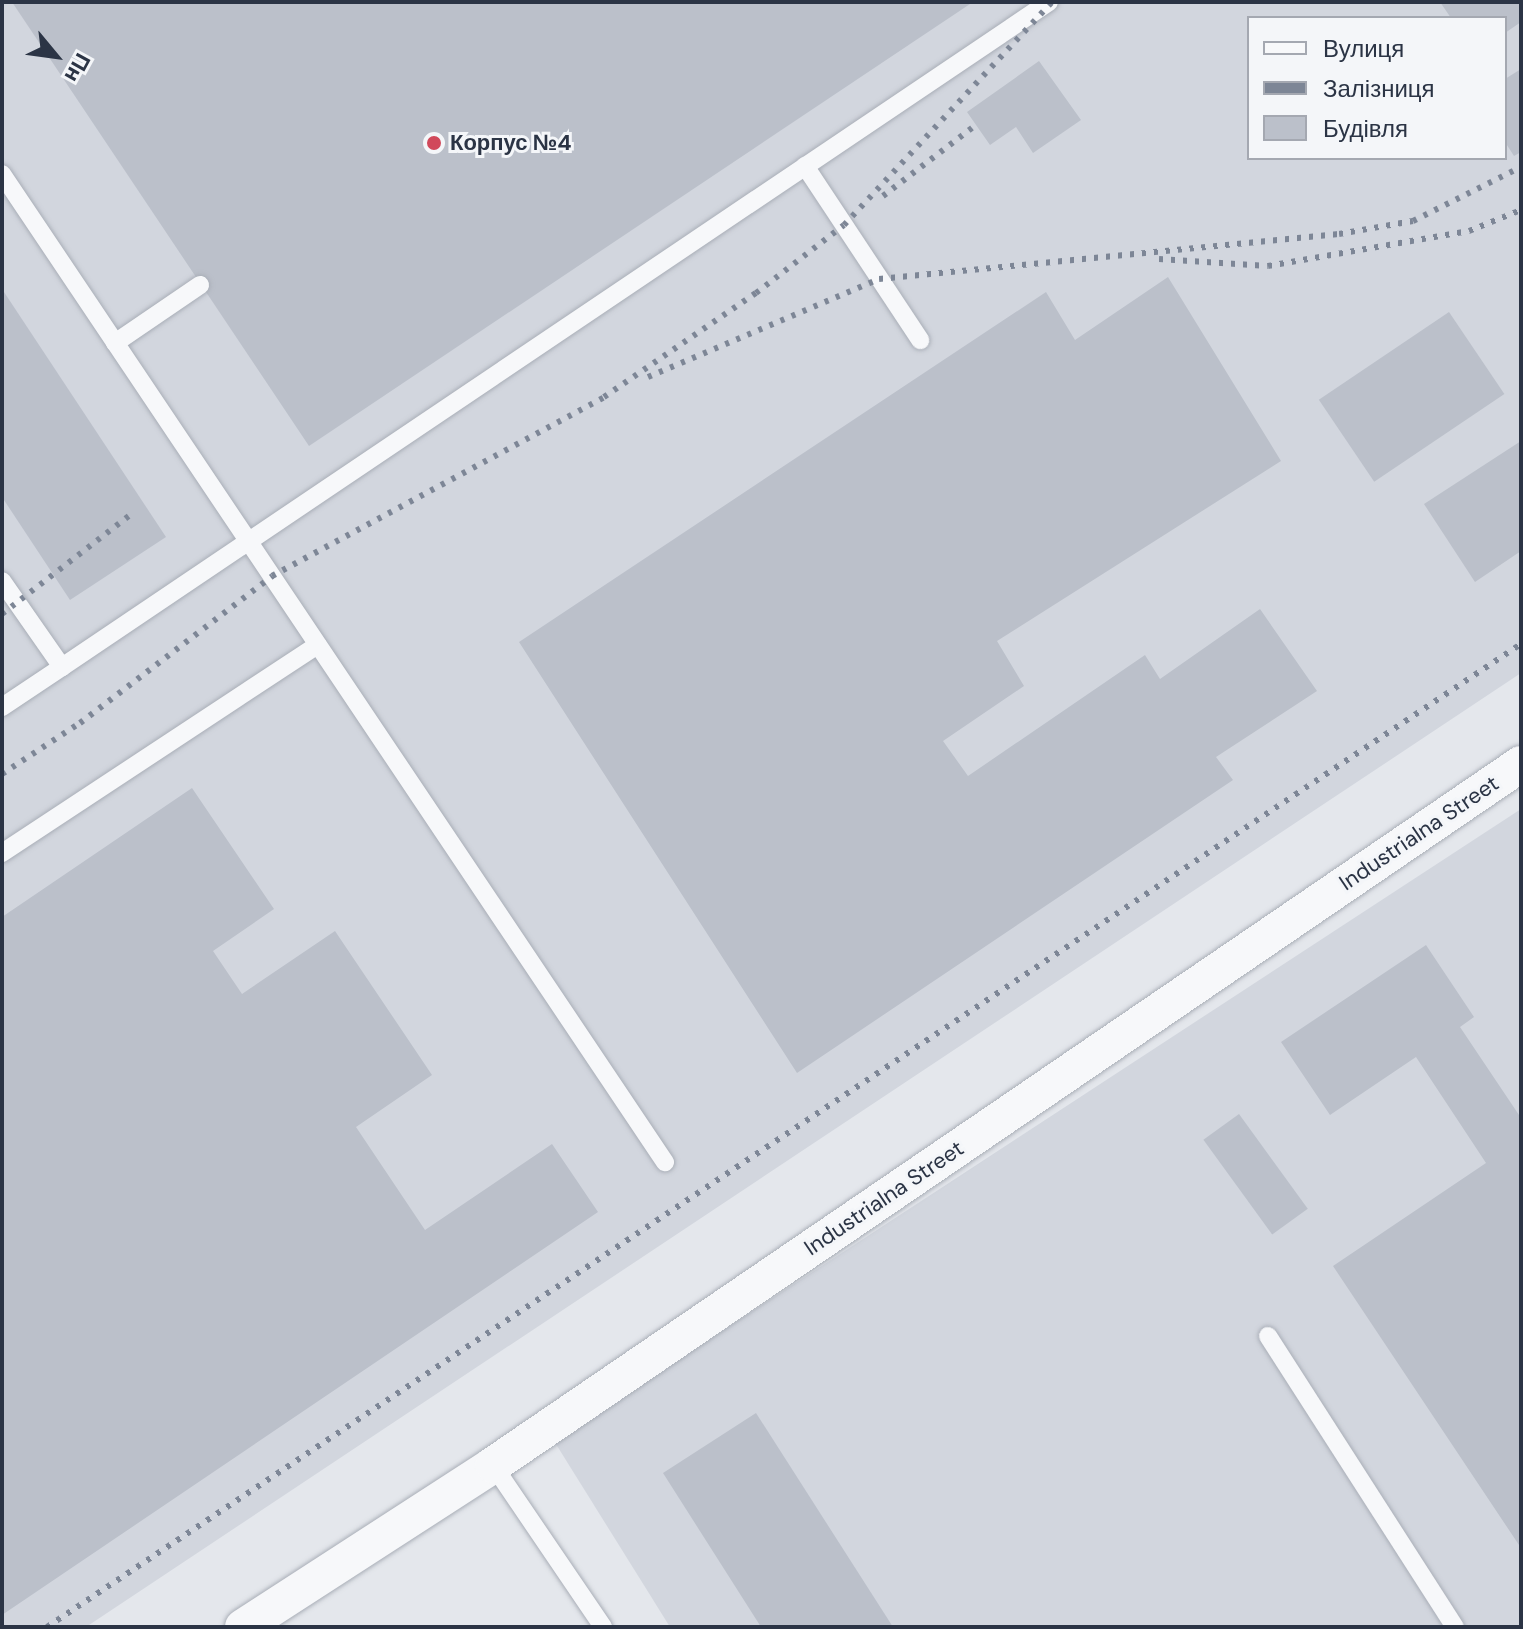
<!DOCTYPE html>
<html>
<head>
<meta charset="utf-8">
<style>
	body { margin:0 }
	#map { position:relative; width:1523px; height:1629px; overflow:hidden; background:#e4e7ec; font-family:"DM Sans",sans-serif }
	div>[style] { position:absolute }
	.built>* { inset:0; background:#d2d6de }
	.building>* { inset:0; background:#bbc0ca; transform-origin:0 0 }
	.roads { filter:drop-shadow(0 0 2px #a9aeb7) drop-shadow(0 0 2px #a9aeb7) }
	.service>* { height:18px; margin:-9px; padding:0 9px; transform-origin:9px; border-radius:9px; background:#f7f8fa }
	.minor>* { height:36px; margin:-18px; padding:0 18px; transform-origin:18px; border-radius:18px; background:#f7f8fa }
	.rail>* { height:6px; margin-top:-3px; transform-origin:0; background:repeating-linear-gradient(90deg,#7d8696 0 4px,transparent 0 12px) }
	.dots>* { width:22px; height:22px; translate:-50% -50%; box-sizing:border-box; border:4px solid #f4f6f9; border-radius:50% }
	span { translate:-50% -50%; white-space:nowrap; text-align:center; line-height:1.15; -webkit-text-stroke:6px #f4f6f9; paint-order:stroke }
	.poi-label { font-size:22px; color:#2b3445; font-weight:700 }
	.left { translate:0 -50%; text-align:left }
	.street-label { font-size:22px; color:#2b3445 }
	.frame { position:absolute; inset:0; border:4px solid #2b3445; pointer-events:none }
	.legend { position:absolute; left:1247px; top:16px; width:260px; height:144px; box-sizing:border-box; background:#f4f6f9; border:2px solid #a4a8b1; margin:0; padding:10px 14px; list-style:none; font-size:24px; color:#2b3445 }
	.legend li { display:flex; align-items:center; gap:16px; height:40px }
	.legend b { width:40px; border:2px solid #a4a8b1 }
	.north { position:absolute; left:16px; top:16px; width:80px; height:80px; -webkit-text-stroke:6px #f4f6f9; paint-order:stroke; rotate:119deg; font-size:22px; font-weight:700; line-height:32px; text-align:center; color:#2b3445 }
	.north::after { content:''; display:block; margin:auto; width:28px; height:36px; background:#2b3445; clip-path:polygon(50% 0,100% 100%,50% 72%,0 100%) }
</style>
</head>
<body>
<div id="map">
	<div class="built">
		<i style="clip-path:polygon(evenodd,2px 2px,1521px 2px,1521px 673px,86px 1627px,2px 1627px,2px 2px,1249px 18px,1505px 18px,1505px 158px,1249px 158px,1249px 18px)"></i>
		<i style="clip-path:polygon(1521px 809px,1521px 1627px,670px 1627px,554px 1441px)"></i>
	</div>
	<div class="building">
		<i style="clip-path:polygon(12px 2px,973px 2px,309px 446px)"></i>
		<i style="clip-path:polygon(1440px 2px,1521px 2px,1521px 22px,1505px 33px,1505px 18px,1451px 18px)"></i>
		<i style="clip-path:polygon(1039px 61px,1081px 120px,1033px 153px,1016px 127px,990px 145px,967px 112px)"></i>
		<i style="clip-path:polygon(1521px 69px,1521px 152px,1514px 156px,1505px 142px,1505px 79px)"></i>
		<i style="clip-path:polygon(1168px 277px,1281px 461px,997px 641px,1024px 686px,943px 741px,968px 776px,1145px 655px,1160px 679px,1260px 609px,1317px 691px,1216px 757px,1233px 780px,797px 1073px,519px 642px,1046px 292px,1075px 340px)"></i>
		<i style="clip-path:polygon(2px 289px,166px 537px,70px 600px,2px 497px)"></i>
		<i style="left:1449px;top:312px;width:99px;height:157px;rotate:56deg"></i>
		<i style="clip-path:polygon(1521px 441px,1521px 551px,1475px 582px,1424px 504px)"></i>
		<i style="clip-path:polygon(192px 788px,274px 909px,213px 951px,242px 994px,335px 931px,432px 1075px,356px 1127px,425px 1230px,552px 1144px,598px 1212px,2px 1615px,2px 917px)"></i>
		<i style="clip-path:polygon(1426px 945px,1474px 1017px,1460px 1027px,1521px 1118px,1521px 1548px,1333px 1266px,1486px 1163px,1416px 1057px,1330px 1115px,1281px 1042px)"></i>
		<i style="left:1239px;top:1114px;width:117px;height:44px;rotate:54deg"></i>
		<i style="clip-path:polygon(756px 1413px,893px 1627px,761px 1627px,663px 1473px)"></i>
	</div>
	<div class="roads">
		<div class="service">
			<i style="left:805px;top:166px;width:209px;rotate:56.5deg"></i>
			<i style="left:2px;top:174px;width:1190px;rotate:56.14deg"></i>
			<i style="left:115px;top:343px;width:103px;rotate:-34.3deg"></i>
			<i style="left:2px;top:581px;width:105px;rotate:55.1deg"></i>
			<i style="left:62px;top:667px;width:72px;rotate:146.3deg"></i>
			<i style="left:62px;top:667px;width:1190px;rotate:-33.97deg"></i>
			<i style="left:2px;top:853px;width:378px;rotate:-33.4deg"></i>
			<i style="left:1268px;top:1336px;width:346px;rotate:57.3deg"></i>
			<i style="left:493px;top:1465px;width:196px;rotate:55.8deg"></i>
		</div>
		<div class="minor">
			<i style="left:243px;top:1627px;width:298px;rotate:-32.9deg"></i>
			<i style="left:493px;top:1465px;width:1244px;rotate:-34.29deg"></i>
		</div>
	</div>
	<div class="rail">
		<i style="left:883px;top:196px;width:117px;rotate:-37.4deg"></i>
		<i style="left:1159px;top:259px;width:109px;rotate:3.7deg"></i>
		<i style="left:1268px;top:266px;width:204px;rotate:-9.9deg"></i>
		<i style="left:1469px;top:231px;width:56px;rotate:-22deg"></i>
		<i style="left:648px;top:377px;width:251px;rotate:-23deg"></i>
		<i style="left:879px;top:279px;width:462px;rotate:-5.6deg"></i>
		<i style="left:1339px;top:234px;width:75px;rotate:-10deg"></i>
		<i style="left:1413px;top:221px;width:121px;rotate:-26.6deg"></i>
		<i style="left:2px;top:614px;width:162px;rotate:-37.7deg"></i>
		<i style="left:2px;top:774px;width:93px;rotate:-33.2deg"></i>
		<i style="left:80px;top:723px;width:242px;rotate:-37.4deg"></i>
		<i style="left:272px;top:576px;width:377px;rotate:-28.3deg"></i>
		<i style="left:604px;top:397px;width:184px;rotate:-34.4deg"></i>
		<i style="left:756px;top:293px;width:111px;rotate:-37.7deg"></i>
		<i style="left:844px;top:225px;width:305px;rotate:-47deg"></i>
		<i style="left:47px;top:1627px;width:1772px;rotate:-33.7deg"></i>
	</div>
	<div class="dots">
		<i style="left:434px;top:143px;background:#d1495b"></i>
	</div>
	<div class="poi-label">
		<span class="left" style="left:450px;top:143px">Корпус №4</span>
	</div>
	<div class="street-label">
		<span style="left:1419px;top:833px;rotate:-34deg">Industrialna Street</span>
		<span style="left:884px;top:1198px;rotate:-34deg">Industrialna Street</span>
	</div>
	<div class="frame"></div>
	<ul class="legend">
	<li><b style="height:10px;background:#f7f8fa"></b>Вулиця</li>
	<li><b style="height:10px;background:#7d8696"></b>Залізниця</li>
	<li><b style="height:22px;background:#bbc0ca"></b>Будівля</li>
	</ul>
	<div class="north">Пн</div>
</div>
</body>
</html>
